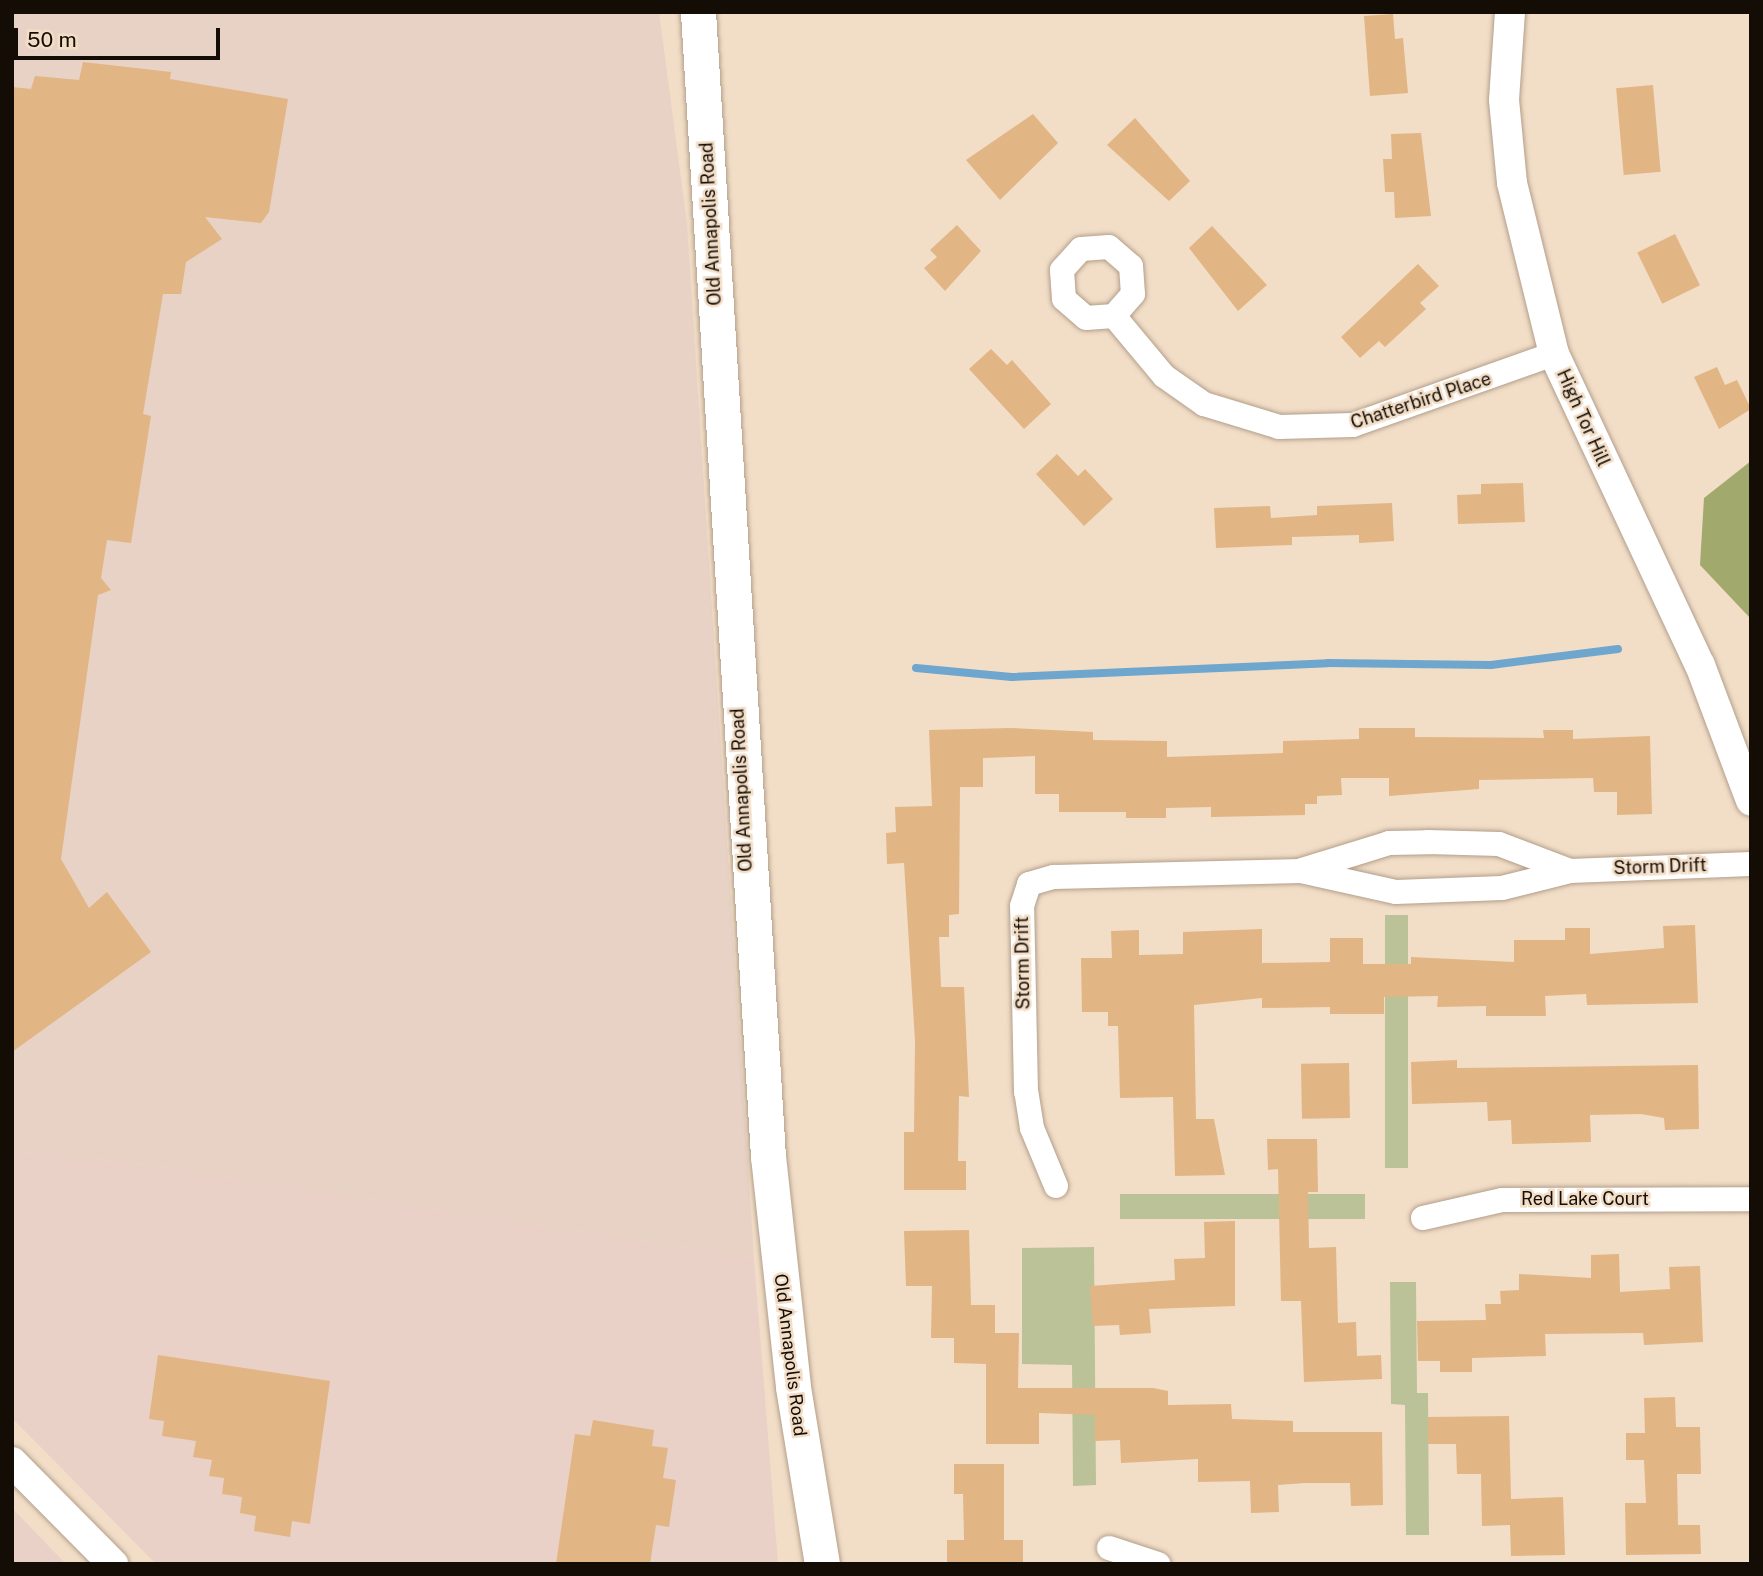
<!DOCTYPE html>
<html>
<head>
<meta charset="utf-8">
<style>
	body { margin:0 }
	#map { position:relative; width:1763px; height:1576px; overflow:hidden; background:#f2ddc7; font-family:"Public Sans",sans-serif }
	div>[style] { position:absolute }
	.commercial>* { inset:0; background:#e9d1c7 }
	.education>* { inset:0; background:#e7d2c5 }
	.green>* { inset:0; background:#bcc298; transform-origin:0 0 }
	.forest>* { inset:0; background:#a1a96c }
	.stream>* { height:8px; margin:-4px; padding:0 4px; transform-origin:4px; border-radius:4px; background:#6ea6ce }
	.building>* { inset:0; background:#e2b584; transform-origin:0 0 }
	.roads { filter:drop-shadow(0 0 2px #b29f8a) drop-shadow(0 0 2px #b29f8a) }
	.minor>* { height:24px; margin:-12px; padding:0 12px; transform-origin:12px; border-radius:12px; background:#fff }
	.tertiary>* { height:30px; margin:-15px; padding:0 15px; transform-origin:15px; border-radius:15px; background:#fff }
	.secondary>* { height:35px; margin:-17.5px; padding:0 17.5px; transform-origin:17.5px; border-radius:17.5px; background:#fff }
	span { translate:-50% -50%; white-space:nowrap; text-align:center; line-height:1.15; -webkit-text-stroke:5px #f2ddc7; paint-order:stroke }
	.street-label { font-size:18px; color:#140d06 }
	.frame { position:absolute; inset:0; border:14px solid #140d06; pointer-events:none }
	.scale { position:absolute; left:14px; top:28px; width:206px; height:32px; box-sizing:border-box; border:4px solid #140d06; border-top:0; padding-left:9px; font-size:21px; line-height:24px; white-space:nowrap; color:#140d06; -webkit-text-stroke:5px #f2ddc7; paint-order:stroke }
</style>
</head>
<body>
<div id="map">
	<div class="commercial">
		<i style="clip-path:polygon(12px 1151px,145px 1164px,754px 1258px,778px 1564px,156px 1564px,12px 1418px)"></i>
		<i style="clip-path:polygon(12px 1508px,66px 1564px,12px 1564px)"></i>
	</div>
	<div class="education">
		<i style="clip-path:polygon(12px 12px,659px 12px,687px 224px,754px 1258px,145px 1164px,12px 1151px)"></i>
	</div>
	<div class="green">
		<i style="left:1385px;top:915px;width:23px;height:253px"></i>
		<i style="left:1365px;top:1194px;width:25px;height:245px;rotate:90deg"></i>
		<i style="clip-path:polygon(1094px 1247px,1096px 1485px,1073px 1486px,1072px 1365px,1022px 1364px,1022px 1248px)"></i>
		<i style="clip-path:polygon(1390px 1282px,1416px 1282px,1417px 1393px,1428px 1393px,1429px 1535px,1406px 1535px,1405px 1405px,1391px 1404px)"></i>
	</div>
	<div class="forest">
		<i style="clip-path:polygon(1751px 461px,1751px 619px,1700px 565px,1704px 498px)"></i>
	</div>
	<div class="stream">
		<i style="left:916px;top:668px;width:96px;rotate:5.4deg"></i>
		<i style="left:1012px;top:677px;width:316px;rotate:-2.5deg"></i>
		<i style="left:1328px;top:663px;width:163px;rotate:0.7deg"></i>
		<i style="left:1491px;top:665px;width:128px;rotate:-7.2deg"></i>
	</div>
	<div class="building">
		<i style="clip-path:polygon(1393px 14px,1395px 39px,1403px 38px,1408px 93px,1370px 96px,1364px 16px)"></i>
		<i style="clip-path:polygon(83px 62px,171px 72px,170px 79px,288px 99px,269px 212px,261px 223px,205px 217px,222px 239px,186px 262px,181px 294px,163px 294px,143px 414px,151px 416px,131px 543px,107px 540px,101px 578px,111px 590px,98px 595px,61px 859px,89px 908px,107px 892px,151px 952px,12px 1052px,12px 87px,31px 89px,35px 76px,79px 80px)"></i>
		<i style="left:1653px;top:85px;width:87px;height:37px;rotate:85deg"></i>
		<i style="clip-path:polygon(1033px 114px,1058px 143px,1000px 200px,966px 160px)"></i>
		<i style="clip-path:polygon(1135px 118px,1190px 181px,1169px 201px,1107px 145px)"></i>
		<i style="clip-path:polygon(1421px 133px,1431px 216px,1395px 218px,1394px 192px,1385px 192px,1383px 159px,1392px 159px,1391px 134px)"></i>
		<i style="clip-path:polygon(957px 225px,981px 251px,945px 291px,924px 268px,937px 257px,930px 250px)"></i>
		<i style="clip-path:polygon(1212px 226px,1267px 285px,1238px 311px,1189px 248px)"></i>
		<i style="left:1675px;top:234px;width:57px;height:42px;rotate:64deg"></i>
		<i style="clip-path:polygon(1418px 264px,1439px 286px,1420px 303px,1426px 309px,1385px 347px,1379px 341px,1360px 358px,1341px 337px)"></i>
		<i style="clip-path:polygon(991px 349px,1007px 365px,1012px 360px,1051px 404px,1024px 429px,969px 369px)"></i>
		<i style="clip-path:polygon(1717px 367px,1725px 385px,1737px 380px,1751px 409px,1719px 429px,1694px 377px)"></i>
		<i style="clip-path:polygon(1057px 454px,1078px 476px,1085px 469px,1113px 499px,1084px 526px,1036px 474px)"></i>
		<i style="clip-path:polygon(1523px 483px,1525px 522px,1458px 524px,1457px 495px,1481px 494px,1481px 484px)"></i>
		<i style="clip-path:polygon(1392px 503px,1394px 541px,1359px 543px,1359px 535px,1292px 537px,1292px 545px,1216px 548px,1214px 508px,1270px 506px,1271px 518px,1317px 515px,1317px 506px)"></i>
		<i style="clip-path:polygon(1011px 728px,1093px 732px,1093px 740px,1167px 741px,1167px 757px,1283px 753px,1283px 741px,1359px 739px,1359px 728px,1415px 728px,1415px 737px,1544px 738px,1543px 730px,1573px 730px,1573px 739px,1650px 736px,1652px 814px,1617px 815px,1617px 792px,1594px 792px,1593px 778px,1479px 780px,1479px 789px,1389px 796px,1389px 778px,1341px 778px,1342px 795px,1317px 796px,1317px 804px,1305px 804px,1305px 815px,1211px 817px,1211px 807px,1166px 808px,1166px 818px,1126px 818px,1126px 812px,1059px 812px,1059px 794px,1035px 794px,1035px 756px,983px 758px,983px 787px,960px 787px,959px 914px,949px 915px,949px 937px,939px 937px,941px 987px,964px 987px,969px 1097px,959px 1096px,958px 1161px,966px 1161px,966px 1190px,904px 1190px,904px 1132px,914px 1132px,915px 1041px,904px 863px,887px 864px,886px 833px,896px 832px,895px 807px,932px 806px,929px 730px)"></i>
		<i style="clip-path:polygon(1695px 925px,1698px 1003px,1587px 1005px,1586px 994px,1545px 996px,1546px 1016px,1486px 1016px,1486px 1006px,1437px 1007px,1438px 996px,1384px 997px,1384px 1014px,1330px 1014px,1330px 1007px,1262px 1008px,1262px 998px,1194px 1005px,1196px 1119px,1214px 1119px,1225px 1175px,1175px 1176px,1173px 1097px,1120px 1098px,1118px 1026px,1108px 1026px,1108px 1012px,1082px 1012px,1081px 958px,1112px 958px,1111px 931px,1139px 930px,1139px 955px,1183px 954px,1183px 932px,1262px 929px,1262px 963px,1330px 962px,1330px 938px,1363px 938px,1363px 964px,1411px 964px,1411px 957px,1514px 962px,1514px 940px,1565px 940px,1565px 928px,1590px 928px,1590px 954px,1664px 948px,1663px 926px)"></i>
		<i style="clip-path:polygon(1457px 1060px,1457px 1068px,1698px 1065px,1699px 1129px,1665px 1130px,1664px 1118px,1641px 1114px,1590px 1115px,1591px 1142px,1512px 1144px,1511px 1120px,1488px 1121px,1487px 1102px,1412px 1104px,1411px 1062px)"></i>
		<i style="left:1349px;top:1063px;width:55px;height:48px;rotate:89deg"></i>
		<i style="clip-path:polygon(1267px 1139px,1317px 1139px,1318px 1192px,1308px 1192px,1309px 1248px,1336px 1247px,1338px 1323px,1356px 1322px,1357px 1356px,1381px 1355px,1382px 1379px,1304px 1382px,1301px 1301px,1281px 1301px,1278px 1169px,1268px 1170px)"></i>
		<i style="clip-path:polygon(1235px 1221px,1235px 1306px,1149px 1309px,1151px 1333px,1120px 1335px,1119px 1325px,1093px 1326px,1090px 1286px,1175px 1280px,1174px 1259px,1205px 1258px,1204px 1222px)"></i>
		<i style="clip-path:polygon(969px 1230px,971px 1305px,995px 1305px,995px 1333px,1019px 1333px,1018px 1388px,1153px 1388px,1168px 1391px,1168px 1405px,1231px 1404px,1232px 1419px,1293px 1421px,1293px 1432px,1382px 1432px,1383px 1505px,1351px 1506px,1350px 1483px,1305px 1483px,1278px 1485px,1279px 1512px,1251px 1513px,1250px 1481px,1198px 1482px,1198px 1459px,1121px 1463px,1120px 1440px,1095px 1441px,1095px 1415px,1039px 1413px,1039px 1444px,986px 1444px,986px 1364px,954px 1363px,954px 1338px,931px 1338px,932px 1286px,906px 1286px,904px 1231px)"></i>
		<i style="clip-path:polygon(1619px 1254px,1620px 1292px,1670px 1289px,1669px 1267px,1700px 1266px,1703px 1342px,1644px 1345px,1643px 1333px,1545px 1334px,1546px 1356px,1472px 1358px,1472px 1372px,1440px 1372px,1440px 1361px,1418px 1361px,1417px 1321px,1486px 1320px,1485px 1304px,1501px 1304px,1500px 1291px,1519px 1290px,1519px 1274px,1591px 1278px,1591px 1255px)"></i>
		<i style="clip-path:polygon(158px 1355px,330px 1381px,310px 1524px,292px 1521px,290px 1537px,254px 1531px,256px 1516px,240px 1513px,242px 1497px,222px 1494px,224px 1478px,209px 1476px,212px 1460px,193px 1457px,196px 1441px,162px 1436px,164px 1421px,149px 1419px)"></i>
		<i style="clip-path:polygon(1675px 1397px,1676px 1427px,1700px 1427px,1701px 1474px,1677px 1474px,1678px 1525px,1700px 1525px,1701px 1554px,1626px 1555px,1625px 1503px,1646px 1503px,1644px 1460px,1626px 1460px,1626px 1433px,1645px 1433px,1644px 1398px)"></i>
		<i style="clip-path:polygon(1509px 1416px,1511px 1499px,1563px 1497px,1565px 1555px,1511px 1556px,1510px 1525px,1482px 1526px,1481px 1474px,1457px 1474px,1456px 1444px,1428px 1444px,1428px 1417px)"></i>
		<i style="clip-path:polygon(593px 1420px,654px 1430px,652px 1446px,668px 1448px,663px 1478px,676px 1480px,669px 1527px,656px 1525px,650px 1564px,556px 1564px,575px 1434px,590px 1436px)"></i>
		<i style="clip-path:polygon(954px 1464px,1004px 1464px,1004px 1540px,1023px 1540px,1023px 1564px,947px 1564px,947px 1540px,964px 1540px,963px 1494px,954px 1494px)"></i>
	</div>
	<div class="roads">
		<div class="minor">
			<i style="left:1114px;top:316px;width:28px;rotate:176deg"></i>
			<i style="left:1086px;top:318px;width:29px;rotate:-139deg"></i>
			<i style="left:1064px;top:299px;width:29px;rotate:-94deg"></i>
			<i style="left:1062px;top:270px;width:28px;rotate:-48deg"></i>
			<i style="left:1081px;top:249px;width:28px;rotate:-4deg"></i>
			<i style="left:1109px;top:247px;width:29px;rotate:41deg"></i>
			<i style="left:1131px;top:266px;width:28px;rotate:86deg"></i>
			<i style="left:1133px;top:294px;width:29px;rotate:131deg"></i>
			<i style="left:1114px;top:316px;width:78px;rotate:50.2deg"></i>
			<i style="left:1164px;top:376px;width:49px;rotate:35deg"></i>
			<i style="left:1204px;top:404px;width:78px;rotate:17deg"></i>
			<i style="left:1279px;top:427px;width:74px;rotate:-1.5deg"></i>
			<i style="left:1353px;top:425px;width:213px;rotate:-19.5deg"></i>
			<i style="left:1302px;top:870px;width:91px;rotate:-17.2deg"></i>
			<i style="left:1389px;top:843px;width:39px;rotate:-1deg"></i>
			<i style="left:1428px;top:842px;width:71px;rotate:1.6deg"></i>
			<i style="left:1499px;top:844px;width:76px;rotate:20.8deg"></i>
			<i style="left:1056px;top:1186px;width:63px;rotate:-112.5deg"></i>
			<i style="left:1032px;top:1128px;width:36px;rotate:-99deg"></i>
			<i style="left:1026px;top:1092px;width:186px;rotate:-91.2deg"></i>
			<i style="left:1022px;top:906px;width:23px;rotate:-72deg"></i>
			<i style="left:1029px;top:884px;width:26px;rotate:-16deg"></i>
			<i style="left:1054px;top:877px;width:247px;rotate:-1.4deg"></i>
			<i style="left:1301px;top:871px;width:97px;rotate:12.5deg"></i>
			<i style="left:1396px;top:892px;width:106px;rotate:-2.2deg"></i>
			<i style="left:1502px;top:888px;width:70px;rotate:-14deg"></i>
			<i style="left:1570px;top:871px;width:181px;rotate:-2.2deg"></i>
			<i style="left:1423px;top:1218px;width:81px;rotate:-12.8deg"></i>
			<i style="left:1502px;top:1200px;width:249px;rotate:-0.2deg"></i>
			<i style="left:1109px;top:1548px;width:52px;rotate:18.1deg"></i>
		</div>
		<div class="tertiary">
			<i style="left:1510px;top:12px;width:88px;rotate:93.9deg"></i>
			<i style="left:1504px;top:100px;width:83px;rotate:84.5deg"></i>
			<i style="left:1512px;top:183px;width:176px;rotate:76.2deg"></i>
			<i style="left:1554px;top:354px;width:344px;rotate:64.9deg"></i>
			<i style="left:1700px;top:665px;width:145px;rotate:69.4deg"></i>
			<i style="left:12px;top:1462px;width:144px;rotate:45.3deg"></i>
		</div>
		<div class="secondary">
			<i style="left:698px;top:12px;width:1146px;rotate:86.5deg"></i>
			<i style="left:768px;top:1156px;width:232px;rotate:83.8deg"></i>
			<i style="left:793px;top:1387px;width:179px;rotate:80.7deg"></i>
		</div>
	</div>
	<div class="street-label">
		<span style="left:711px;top:224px;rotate:-93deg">Old Annapolis Road</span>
		<span style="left:1421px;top:401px;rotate:-18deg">Chatterbird Place</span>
		<span style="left:1583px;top:418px;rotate:66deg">High Tor Hill</span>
		<span style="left:742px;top:790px;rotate:-93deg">Old Annapolis Road</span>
		<span style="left:1660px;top:867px;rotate:-2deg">Storm Drift</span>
		<span style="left:1023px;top:963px;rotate:-91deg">Storm Drift</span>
		<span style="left:1585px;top:1199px">Red Lake Court</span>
		<span style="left:790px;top:1355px;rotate:83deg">Old Annapolis Road</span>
	</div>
	<div class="frame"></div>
	<div class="scale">50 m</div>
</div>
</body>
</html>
